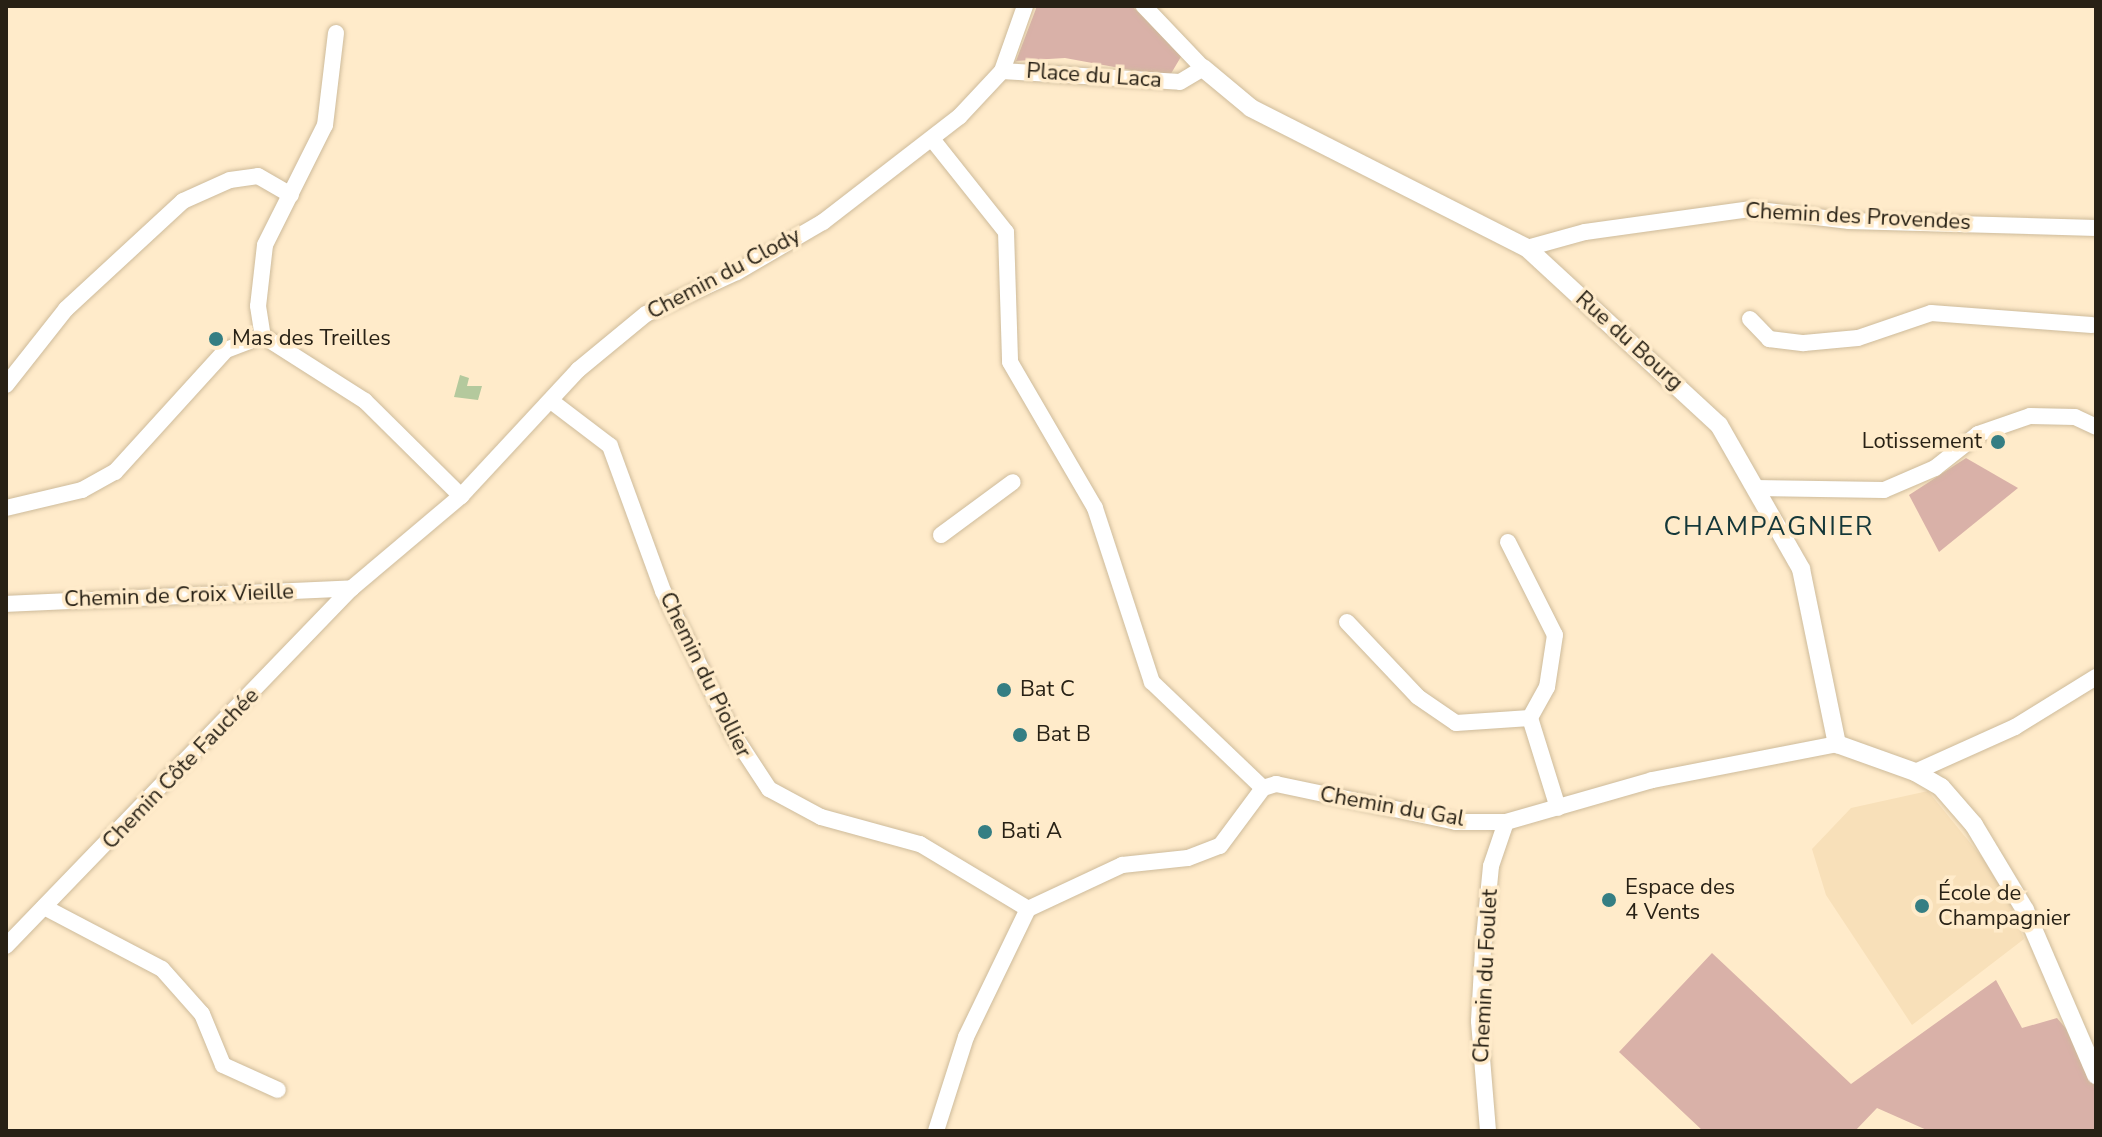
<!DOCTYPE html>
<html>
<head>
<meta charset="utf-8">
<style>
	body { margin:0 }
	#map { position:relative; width:2102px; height:1137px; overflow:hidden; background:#ffebca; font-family:"Nunito Sans",sans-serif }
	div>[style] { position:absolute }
	.built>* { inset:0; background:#f8e0b9 }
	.green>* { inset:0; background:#d9b1a8 }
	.water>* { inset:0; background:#b4c99d }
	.roads { filter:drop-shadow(0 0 2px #cebb9b) drop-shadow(0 0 2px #cebb9b) }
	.minor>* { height:16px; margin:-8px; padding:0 8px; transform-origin:8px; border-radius:8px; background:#fff }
	.tertiary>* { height:18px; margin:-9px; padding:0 9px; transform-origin:9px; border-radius:9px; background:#fff }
	.dots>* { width:22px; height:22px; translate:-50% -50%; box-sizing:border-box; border:4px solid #ffebca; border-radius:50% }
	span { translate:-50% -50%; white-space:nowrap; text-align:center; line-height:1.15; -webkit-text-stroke:7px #ffebca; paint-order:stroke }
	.street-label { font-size:22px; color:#282115 }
	.poi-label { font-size:22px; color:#282115 }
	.left { translate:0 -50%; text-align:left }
	.right { translate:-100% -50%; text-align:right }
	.quarter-label { font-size:26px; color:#143739; letter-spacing:2px }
	.frame { position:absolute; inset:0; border:8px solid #282115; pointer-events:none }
</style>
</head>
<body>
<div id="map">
	<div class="built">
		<i style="clip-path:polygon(1928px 791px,2002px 882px,2024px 939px,1912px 1025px,1826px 895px,1812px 849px,1851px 808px)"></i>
	</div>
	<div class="green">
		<i style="clip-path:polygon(1037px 6px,1132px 6px,1182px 55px,1169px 77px,1065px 58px,1016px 61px)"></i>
		<i style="clip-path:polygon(1966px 458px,2018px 488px,1939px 552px,1909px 495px)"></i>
		<i style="clip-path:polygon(1712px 953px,1851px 1084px,1996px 980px,2022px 1028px,2057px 1018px,2096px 1064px,2096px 1131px,1929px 1131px,1877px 1108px,1855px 1131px,1703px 1131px,1619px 1052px)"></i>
	</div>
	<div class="water">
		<i style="clip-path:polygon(460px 375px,469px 378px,467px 386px,482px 386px,478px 400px,454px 397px)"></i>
	</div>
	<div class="roads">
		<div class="minor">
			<i style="left:336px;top:33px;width:93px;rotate:96.8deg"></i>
			<i style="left:325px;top:125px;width:134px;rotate:116.6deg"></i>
			<i style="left:265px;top:245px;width:61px;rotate:96.5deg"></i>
			<i style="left:258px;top:306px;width:30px;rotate:81deg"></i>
			<i style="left:263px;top:336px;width:121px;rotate:32.5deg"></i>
			<i style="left:365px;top:401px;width:135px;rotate:44.7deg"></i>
			<i style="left:1002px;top:71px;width:178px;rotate:3.5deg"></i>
			<i style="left:1180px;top:82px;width:27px;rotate:-31deg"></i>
			<i style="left:1203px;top:68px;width:86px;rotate:-133.6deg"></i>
			<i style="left:932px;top:139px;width:119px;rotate:51.5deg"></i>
			<i style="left:1006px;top:232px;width:130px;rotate:88.2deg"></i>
			<i style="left:1010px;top:362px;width:169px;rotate:59.8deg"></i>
			<i style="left:1095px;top:508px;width:183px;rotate:71.9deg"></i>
			<i style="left:1152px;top:682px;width:153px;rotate:43.7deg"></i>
			<i style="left:1527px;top:248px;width:60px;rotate:-15.4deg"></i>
			<i style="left:1585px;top:232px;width:168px;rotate:-7.9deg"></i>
			<i style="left:1751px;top:209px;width:99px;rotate:7deg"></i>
			<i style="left:1849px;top:221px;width:247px;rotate:1.6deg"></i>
			<i style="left:1750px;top:319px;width:28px;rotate:46deg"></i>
			<i style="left:1769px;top:339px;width:35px;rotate:7deg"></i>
			<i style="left:1804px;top:343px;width:54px;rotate:-5.3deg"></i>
			<i style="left:1858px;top:338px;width:77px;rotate:-18.9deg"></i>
			<i style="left:1931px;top:313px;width:161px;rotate:4.3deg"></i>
			<i style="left:6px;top:385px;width:97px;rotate:-51.7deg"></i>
			<i style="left:66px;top:309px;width:159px;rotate:-42.7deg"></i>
			<i style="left:183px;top:201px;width:51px;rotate:-24.1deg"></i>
			<i style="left:230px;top:180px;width:28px;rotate:-8deg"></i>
			<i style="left:258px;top:176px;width:38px;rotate:30deg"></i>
			<i style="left:551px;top:401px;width:74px;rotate:37.3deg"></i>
			<i style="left:610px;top:446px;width:154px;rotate:69.9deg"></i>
			<i style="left:663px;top:591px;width:159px;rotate:63.9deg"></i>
			<i style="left:733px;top:734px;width:66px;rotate:56.8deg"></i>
			<i style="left:769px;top:789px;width:59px;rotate:28.3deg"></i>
			<i style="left:821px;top:817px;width:103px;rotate:15.3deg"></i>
			<i style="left:920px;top:844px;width:126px;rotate:31deg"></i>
			<i style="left:1755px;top:488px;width:129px;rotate:0.9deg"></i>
			<i style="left:1884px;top:490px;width:56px;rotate:-23.3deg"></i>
			<i style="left:1935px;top:468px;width:55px;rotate:-38.3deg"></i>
			<i style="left:1978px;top:434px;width:55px;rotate:-19.1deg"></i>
			<i style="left:2030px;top:416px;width:45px;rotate:1.3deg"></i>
			<i style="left:2075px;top:417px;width:23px;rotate:25deg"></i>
			<i style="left:6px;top:508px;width:78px;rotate:-13.3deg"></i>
			<i style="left:82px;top:490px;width:38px;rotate:-29deg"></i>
			<i style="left:115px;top:472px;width:165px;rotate:-47.7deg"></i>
			<i style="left:226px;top:350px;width:40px;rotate:-21deg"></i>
			<i style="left:941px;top:535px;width:89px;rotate:-36.4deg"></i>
			<i style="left:1508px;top:542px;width:104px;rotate:63.2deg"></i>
			<i style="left:1555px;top:635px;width:53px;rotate:98.7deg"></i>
			<i style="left:1547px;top:687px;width:35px;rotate:119deg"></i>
			<i style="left:1530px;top:718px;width:94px;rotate:72.7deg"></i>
			<i style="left:6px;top:604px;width:346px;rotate:-2.6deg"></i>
			<i style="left:1347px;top:622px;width:103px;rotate:46.6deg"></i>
			<i style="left:1418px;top:697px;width:46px;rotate:34.4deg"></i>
			<i style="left:1456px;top:723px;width:74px;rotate:-3.9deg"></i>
			<i style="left:1915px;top:772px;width:110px;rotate:-24.2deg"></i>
			<i style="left:2015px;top:727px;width:95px;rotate:-31.7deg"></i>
			<i style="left:44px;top:907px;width:133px;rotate:27.7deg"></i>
			<i style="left:162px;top:969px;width:60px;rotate:48.4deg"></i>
			<i style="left:202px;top:1014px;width:55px;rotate:67.6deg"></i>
			<i style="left:223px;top:1065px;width:60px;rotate:24.4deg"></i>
			<i style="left:1028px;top:909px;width:104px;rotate:-25.1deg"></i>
			<i style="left:1122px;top:865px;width:66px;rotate:-6.1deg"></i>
			<i style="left:1188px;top:858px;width:34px;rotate:-21deg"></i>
			<i style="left:1220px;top:846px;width:72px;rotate:-53.4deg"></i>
			<i style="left:1263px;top:788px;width:14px;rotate:-17deg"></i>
			<i style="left:1276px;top:784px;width:184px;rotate:11.9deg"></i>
			<i style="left:1456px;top:822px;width:50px"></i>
			<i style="left:1506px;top:822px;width:152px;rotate:-16deg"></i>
			<i style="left:1652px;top:780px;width:188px;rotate:-11deg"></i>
			<i style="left:6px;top:946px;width:498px;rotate:-46deg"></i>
			<i style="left:352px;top:588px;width:143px;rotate:-40.2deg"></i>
			<i style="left:461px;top:496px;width:172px;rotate:-47.1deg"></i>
			<i style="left:578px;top:370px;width:88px;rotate:-39.5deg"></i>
			<i style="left:646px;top:314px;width:100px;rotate:-24.8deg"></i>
			<i style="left:737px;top:272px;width:99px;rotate:-30.2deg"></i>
			<i style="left:823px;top:222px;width:172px;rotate:-37.7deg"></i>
			<i style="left:959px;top:117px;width:63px;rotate:-46.9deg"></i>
			<i style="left:1002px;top:71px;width:69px;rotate:-70.5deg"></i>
			<i style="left:936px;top:1131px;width:99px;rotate:-72.3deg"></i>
			<i style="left:966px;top:1037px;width:142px;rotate:-64.2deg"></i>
			<i style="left:1488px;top:1131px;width:110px;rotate:-94.7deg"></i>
			<i style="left:1479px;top:1021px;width:72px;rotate:-86.8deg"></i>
			<i style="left:1483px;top:949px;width:83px;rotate:-84.5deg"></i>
			<i style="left:1491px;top:866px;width:46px;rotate:-71.2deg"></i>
		</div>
		<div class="tertiary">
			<i style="left:1203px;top:68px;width:62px;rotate:39.8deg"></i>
			<i style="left:1251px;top:108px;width:309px;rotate:26.9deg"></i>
			<i style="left:1527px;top:248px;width:261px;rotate:42.7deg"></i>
			<i style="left:1719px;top:425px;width:166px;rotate:60.3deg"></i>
			<i style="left:1801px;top:569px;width:179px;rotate:78.4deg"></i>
			<i style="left:1837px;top:744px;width:83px;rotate:19.7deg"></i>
			<i style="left:1915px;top:772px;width:30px;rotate:30deg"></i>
			<i style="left:1941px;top:787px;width:50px;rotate:49deg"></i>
			<i style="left:1974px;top:825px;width:99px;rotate:59deg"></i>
			<i style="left:2025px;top:910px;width:180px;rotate:66.7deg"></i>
		</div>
	</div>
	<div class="dots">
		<i style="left:216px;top:339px;background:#357e83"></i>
		<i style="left:1998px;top:442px;background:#357e83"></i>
		<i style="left:1004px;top:690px;background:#357e83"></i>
		<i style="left:1020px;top:735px;background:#357e83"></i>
		<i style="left:985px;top:832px;background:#357e83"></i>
		<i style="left:1609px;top:900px;background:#357e83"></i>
		<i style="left:1922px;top:906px;background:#357e83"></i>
	</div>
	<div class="street-label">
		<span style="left:1094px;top:76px;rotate:4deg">Place du Laca</span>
		<span style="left:1858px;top:217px;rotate:3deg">Chemin des Provendes</span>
		<span style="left:724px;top:274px;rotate:-28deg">Chemin du Clody</span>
		<span style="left:1629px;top:341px;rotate:42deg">Rue du Bourg</span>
		<span style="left:179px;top:596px;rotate:-2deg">Chemin de Croix Vieille</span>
		<span style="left:705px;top:675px;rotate:64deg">Chemin du Piollier</span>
		<span style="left:181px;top:769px;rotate:-46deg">Chemin Côte Fauchée</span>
		<span style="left:1392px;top:807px;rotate:10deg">Chemin du Gal</span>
		<span style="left:1486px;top:976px;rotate:-87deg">Chemin du Foulet</span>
	</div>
	<div class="poi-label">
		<span class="left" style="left:232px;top:339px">Mas des Treilles</span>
		<span class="right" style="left:1982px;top:442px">Lotissement</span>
		<span class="left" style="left:1020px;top:690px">Bat C</span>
		<span class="left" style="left:1036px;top:735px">Bat B</span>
		<span class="left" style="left:1001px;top:832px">Bati A</span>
		<span class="left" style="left:1625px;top:900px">Espace des<br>4 Vents</span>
		<span class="left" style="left:1938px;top:906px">École de<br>Champagnier</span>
	</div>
	<div class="quarter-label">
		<span style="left:1769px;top:527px">CHAMPAGNIER</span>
	</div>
	<div class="frame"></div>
</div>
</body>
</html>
